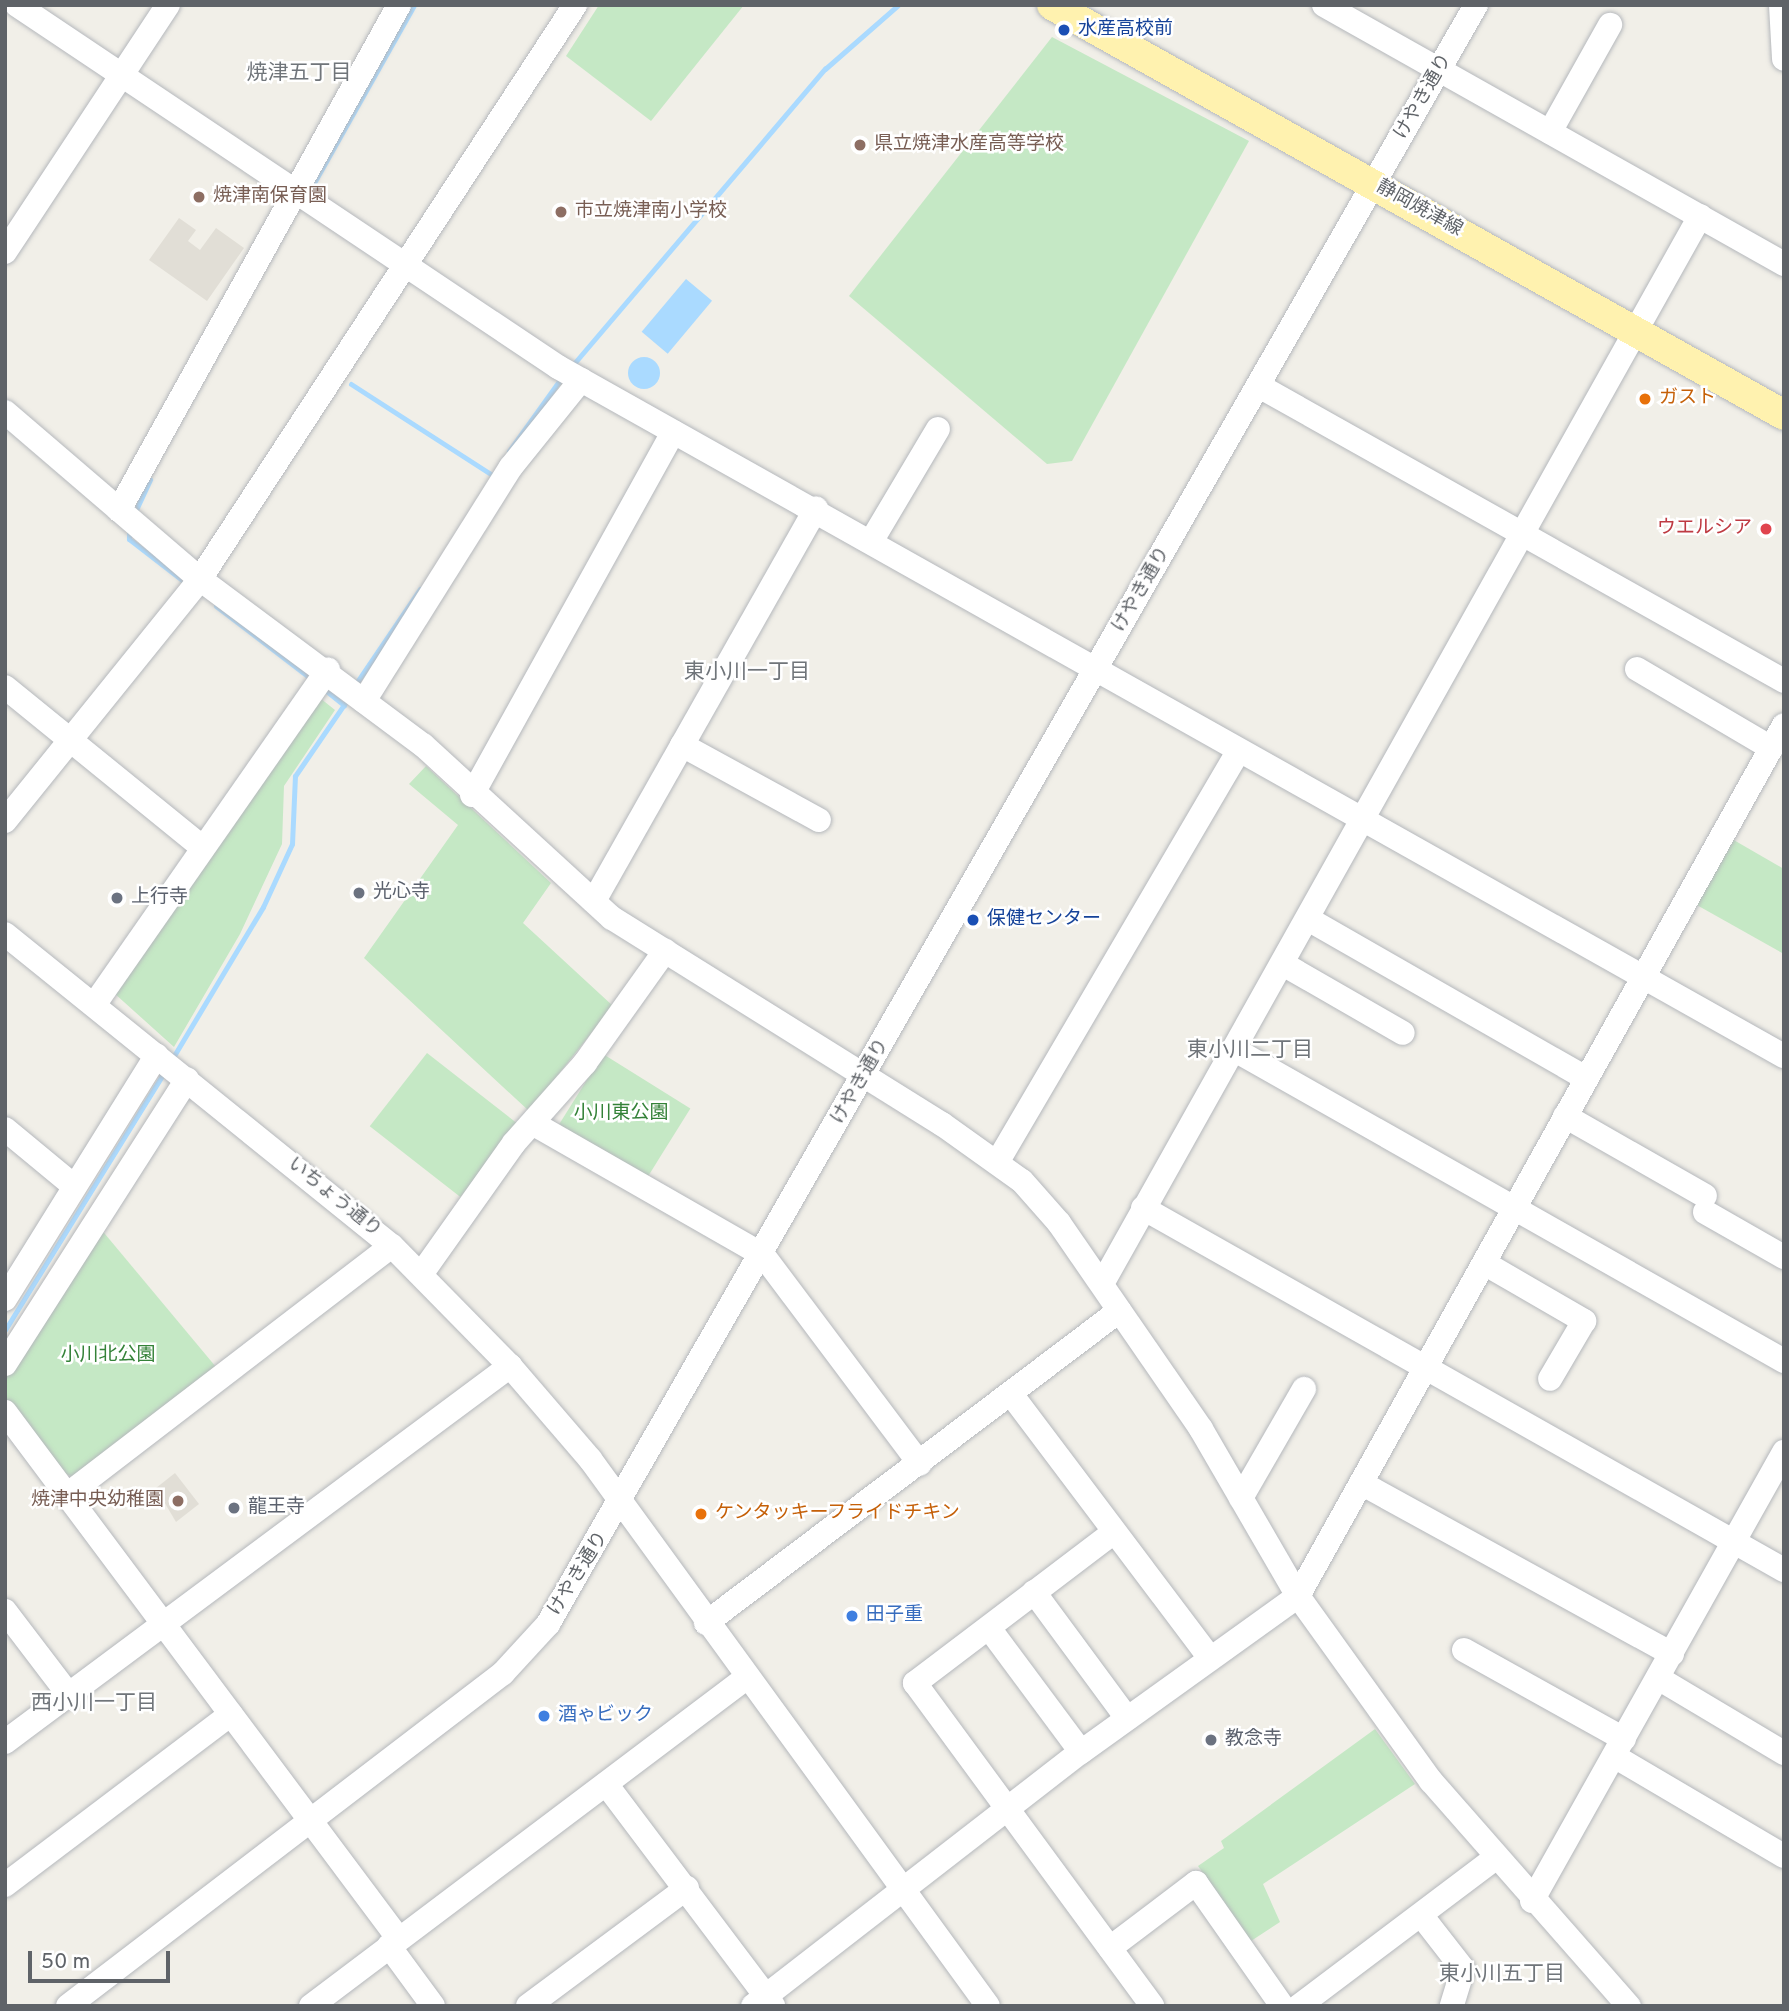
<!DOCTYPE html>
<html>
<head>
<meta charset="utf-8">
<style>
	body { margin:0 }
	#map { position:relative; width:1789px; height:2011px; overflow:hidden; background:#f1efe8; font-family:Overpass,"Noto Sans JP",sans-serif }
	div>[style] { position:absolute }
	.education>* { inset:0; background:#e1ded6 }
	.green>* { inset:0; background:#c5e8c5; transform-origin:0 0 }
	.water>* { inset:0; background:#aadaff; transform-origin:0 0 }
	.round { border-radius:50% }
	.stream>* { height:5px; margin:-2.5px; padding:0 2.5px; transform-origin:2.5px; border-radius:2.5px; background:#aadaff }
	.roads { filter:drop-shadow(0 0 2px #b5b8bc) drop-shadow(0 0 2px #b5b8bc) }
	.minor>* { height:24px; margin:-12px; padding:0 12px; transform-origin:12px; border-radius:12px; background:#fff }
	.major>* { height:30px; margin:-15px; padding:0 15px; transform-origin:15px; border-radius:15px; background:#fff2af }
	.dots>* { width:19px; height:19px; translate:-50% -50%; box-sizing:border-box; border:4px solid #fff; border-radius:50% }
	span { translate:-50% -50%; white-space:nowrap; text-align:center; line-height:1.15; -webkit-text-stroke:5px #fff; paint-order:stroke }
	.transit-label { font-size:19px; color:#164399 }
	.left { translate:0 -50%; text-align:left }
	.street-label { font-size:19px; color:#5f6368 }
	.education-label { font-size:19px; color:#785e54 }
	.right { translate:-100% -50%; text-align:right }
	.food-label { font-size:19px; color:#c56008 }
	.health-label { font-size:19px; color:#be3a42 }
	.worship-label { font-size:19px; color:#5b616d }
	.park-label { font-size:19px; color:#348238 }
	.shop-label { font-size:19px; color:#366cbe }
	.neighbourhood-label { font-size:21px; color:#70757a }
	.frame { position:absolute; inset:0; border:7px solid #5f6368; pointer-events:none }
	.scale { position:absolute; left:28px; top:1951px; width:142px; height:32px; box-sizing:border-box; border:4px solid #5f6368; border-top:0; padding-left:9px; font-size:21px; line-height:24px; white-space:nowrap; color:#5f6368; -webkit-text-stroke:5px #fff; paint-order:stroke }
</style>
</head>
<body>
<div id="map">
	<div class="education">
		<i style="clip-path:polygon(179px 218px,196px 230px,188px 241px,200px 250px,216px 228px,244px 248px,207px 301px,149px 260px)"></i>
		<i style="clip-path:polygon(175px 1473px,199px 1504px,176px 1522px,156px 1488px)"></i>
	</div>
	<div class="green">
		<i style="clip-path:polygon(599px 5px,744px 5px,651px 121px,566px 56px)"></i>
		<i style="clip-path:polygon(1052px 37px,1249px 141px,1072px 461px,1047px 464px,849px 296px)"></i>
		<i style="clip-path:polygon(320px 698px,335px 710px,284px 786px,282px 844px,240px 934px,174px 1047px,114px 993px)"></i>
		<i style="clip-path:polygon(426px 766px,551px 883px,523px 923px,613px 1006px,529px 1111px,364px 958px,458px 825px,409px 784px)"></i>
		<i style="clip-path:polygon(1732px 839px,1784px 869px,1784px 954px,1695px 904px)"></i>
		<i style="left:427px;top:1053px;width:115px;height:93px;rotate:38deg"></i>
		<i style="left:603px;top:1054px;width:103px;height:83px;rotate:32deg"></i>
		<i style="clip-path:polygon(100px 1228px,216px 1367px,74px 1477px,63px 1473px,5px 1399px,5px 1375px)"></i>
		<i style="clip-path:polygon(1375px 1729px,1415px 1784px,1263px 1884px,1280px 1922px,1251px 1941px,1198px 1866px,1224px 1848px,1221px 1841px)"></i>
	</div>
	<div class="water">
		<i style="left:686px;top:279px;width:34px;height:69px;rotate:40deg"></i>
		<i class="round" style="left:628px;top:357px;width:32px;height:32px"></i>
	</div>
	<div class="stream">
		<i style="left:311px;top:188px;width:210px;rotate:-60.6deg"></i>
		<i style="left:571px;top:367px;width:392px;rotate:-49.6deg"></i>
		<i style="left:825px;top:69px;width:97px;rotate:-41.2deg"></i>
		<i style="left:351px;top:384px;width:168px;rotate:32.8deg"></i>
		<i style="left:509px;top:451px;width:91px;rotate:-54.4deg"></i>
		<i style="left:134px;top:514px;width:38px;rotate:-65deg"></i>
		<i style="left:129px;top:530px;width:9px;rotate:90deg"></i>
		<i style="left:129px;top:539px;width:72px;rotate:37.7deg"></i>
		<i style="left:216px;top:606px;width:123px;rotate:37.4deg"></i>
		<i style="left:355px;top:685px;width:116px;rotate:-55.9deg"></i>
		<i style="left:324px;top:689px;width:26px;rotate:39deg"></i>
		<i style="left:172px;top:1059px;width:177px;rotate:-59.1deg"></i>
		<i style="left:263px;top:907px;width:69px;rotate:-65.3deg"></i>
		<i style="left:292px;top:844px;width:68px;rotate:-87.5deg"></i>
		<i style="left:295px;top:776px;width:96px;rotate:-55.6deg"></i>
		<i style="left:5px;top:1330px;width:304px;rotate:-58.3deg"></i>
	</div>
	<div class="roads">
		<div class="minor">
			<i style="left:17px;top:5px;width:651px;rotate:33.79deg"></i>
			<i style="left:558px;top:367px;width:1406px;rotate:29.34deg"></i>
			<i style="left:1324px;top:5px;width:528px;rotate:29.38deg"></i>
			<i style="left:1781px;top:5px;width:54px;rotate:86.8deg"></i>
			<i style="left:1550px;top:132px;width:123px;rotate:-60.7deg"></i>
			<i style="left:5px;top:252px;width:296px;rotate:-56.6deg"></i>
			<i style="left:1259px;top:386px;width:602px;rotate:29.33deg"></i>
			<i style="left:5px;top:412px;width:257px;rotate:40.6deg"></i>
			<i style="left:200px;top:579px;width:278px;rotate:36.7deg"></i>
			<i style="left:423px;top:745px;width:256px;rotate:42.5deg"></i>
			<i style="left:612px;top:918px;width:389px;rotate:32deg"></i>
			<i style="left:942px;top:1124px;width:98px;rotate:35.5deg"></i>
			<i style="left:1022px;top:1181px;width:56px;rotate:48.6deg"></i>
			<i style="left:1059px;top:1223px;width:250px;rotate:55.4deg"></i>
			<i style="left:1201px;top:1429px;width:193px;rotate:59.9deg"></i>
			<i style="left:1298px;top:1596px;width:228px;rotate:54.3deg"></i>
			<i style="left:1431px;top:1781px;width:300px;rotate:48.7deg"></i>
			<i style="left:119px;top:510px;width:577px;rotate:-60.99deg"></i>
			<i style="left:872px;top:540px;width:129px;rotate:-59.3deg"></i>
			<i style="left:1637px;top:669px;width:156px;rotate:30.5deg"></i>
			<i style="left:5px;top:687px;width:255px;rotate:39.1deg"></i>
			<i style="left:364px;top:701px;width:276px;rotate:-57.9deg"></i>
			<i style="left:511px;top:467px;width:112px;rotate:-51.2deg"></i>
			<i style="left:682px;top:745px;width:156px;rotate:28.7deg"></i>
			<i style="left:472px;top:795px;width:415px;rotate:-61deg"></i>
			<i style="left:5px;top:821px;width:311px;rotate:-51.1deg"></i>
			<i style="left:200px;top:579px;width:686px;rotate:-56.84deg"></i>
			<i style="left:594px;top:901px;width:451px;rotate:-60.5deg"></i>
			<i style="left:1308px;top:919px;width:320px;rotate:29.8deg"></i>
			<i style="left:5px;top:934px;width:497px;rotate:38.9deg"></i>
			<i style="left:392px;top:1246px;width:168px;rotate:45.5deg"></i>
			<i style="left:510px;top:1366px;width:123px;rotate:49.3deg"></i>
			<i style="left:590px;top:1459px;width:676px;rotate:53.96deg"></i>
			<i style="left:1283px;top:964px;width:138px;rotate:29.9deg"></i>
			<i style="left:94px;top:1005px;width:409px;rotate:-55.1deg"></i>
			<i style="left:1235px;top:1050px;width:631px;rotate:29.53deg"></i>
			<i style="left:1565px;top:1116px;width:161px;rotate:29.7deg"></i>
			<i style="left:534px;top:1124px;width:264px;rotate:29.8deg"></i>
			<i style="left:763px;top:1255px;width:261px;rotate:53.1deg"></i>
			<i style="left:5px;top:1129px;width:89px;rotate:39.6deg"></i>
			<i style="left:998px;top:1161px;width:476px;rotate:-59.6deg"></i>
			<i style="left:1143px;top:1208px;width:736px;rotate:29.46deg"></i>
			<i style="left:1705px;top:1212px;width:91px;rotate:29.7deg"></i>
			<i style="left:1484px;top:1263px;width:116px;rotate:30.1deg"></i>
			<i style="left:1584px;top:1321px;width:67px;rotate:120.4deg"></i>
			<i style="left:422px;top:1273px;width:159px;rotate:-54.7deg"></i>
			<i style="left:514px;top:1143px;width:107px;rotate:-48.4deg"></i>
			<i style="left:585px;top:1063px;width:138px;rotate:-54.5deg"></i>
			<i style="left:1102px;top:1284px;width:1224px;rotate:-60.75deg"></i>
			<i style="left:5px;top:1299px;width:287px;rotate:-58.1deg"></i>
			<i style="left:5px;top:1364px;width:338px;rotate:-57.4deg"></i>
			<i style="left:1011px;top:1394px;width:329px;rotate:53deg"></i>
			<i style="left:5px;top:1412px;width:657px;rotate:53.23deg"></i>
			<i style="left:1361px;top:1483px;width:355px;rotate:28.8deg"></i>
			<i style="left:67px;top:1495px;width:409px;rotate:-37.5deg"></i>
			<i style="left:1241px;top:1498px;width:126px;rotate:-60deg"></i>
			<i style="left:1114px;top:1532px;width:250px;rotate:142.8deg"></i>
			<i style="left:915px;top:1683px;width:401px;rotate:53.7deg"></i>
			<i style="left:1034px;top:1592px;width:157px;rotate:53.6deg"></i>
			<i style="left:5px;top:1611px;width:106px;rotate:52.7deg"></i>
			<i style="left:706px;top:1623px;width:518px;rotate:-37.07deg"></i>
			<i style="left:989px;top:1628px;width:154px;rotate:53.4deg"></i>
			<i style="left:1464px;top:1650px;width:183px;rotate:29.1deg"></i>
			<i style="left:1658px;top:1678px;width:147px;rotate:30.8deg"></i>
			<i style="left:5px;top:1742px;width:630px;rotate:-36.67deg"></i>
			<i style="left:1614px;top:1756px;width:197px;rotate:30.5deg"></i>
			<i style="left:606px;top:1784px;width:278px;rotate:53deg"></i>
			<i style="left:5px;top:1885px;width:283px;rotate:-37.1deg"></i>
			<i style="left:1532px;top:1901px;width:515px;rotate:-60.7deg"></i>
			<i style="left:1421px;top:1915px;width:68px;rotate:52.1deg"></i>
			<i style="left:1463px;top:1969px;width:39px;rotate:107deg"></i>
			<i style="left:389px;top:1946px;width:74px;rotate:53.7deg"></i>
			<i style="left:1110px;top:1948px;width:108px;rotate:-37.1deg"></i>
			<i style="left:1196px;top:1883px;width:150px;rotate:55deg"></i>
			<i style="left:68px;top:2006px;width:548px;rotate:-37.43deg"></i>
			<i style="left:503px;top:1673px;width:67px;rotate:-47.4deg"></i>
			<i style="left:548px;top:1624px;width:1866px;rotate:-60.18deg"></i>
			<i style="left:311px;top:2006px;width:545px;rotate:-37.02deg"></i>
			<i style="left:528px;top:2006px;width:198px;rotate:-36.6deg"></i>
			<i style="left:753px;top:2006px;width:415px;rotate:-37.8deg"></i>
			<i style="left:1081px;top:1752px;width:267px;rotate:-35.7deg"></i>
			<i style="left:1298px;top:1596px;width:997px;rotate:-60.84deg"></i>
			<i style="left:1299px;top:2006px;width:244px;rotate:-37deg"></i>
		</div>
		<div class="major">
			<i style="left:1052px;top:5px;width:839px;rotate:29.25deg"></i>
		</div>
	</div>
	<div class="dots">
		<i style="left:1064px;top:30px;background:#1a4fb4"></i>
		<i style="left:860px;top:145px;background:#8d6e63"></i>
		<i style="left:199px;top:197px;background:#8d6e63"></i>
		<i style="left:561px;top:212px;background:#8d6e63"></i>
		<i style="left:1645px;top:399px;background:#e8710a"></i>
		<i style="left:1766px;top:529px;background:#e0444e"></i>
		<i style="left:359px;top:893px;background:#6b7280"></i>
		<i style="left:117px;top:898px;background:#6b7280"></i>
		<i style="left:973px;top:920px;background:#1a4fb4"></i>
		<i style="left:178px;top:1501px;background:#8d6e63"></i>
		<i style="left:234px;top:1508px;background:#6b7280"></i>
		<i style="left:701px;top:1514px;background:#e8710a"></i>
		<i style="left:852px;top:1616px;background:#3f7fe0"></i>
		<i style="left:544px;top:1716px;background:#3f7fe0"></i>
		<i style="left:1211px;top:1740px;background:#6b7280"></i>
	</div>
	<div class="transit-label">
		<span class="left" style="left:1078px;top:30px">水産高校前</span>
		<span class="left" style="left:987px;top:920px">保健センター</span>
	</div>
	<div class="street-label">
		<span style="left:1424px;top:97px;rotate:-60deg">けやき通り</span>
		<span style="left:1419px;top:209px;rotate:29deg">静岡焼津線</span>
		<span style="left:1142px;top:590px;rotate:-60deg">けやき通り</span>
		<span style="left:861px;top:1082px;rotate:-60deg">けやき通り</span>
		<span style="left:334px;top:1198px;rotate:39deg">いちょう通り</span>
		<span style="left:579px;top:1574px;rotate:-58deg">けやき通り</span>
	</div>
	<div class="education-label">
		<span class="left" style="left:874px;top:145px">県立焼津水産高等学校</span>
		<span class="left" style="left:213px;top:197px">焼津南保育園</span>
		<span class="left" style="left:575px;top:212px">市立焼津南小学校</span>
		<span class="right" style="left:164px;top:1501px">焼津中央幼稚園</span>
	</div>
	<div class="food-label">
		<span class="left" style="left:1659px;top:399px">ガスト</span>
		<span class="left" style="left:715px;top:1514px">ケンタッキーフライドチキン</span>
	</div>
	<div class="health-label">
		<span class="right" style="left:1752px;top:529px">ウエルシア</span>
	</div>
	<div class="worship-label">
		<span class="left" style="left:373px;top:893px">光心寺</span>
		<span class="left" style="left:131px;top:898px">上行寺</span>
		<span class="left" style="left:248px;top:1508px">龍王寺</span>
		<span class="left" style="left:1225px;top:1740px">教念寺</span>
	</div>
	<div class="park-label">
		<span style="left:621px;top:1114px">小川東公園</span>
		<span style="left:108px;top:1356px">小川北公園</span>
	</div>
	<div class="shop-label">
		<span class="left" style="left:866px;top:1616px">田子重</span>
		<span class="left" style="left:558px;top:1716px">酒ゃビック</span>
	</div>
	<div class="neighbourhood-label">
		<span style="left:299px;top:74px">焼津五丁目</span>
		<span style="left:747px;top:673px">東小川一丁目</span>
		<span style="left:1250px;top:1051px">東小川二丁目</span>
		<span style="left:94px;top:1704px">西小川一丁目</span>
		<span style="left:1502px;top:1975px">東小川五丁目</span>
	</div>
	<div class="frame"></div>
	<div class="scale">50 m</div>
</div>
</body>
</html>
